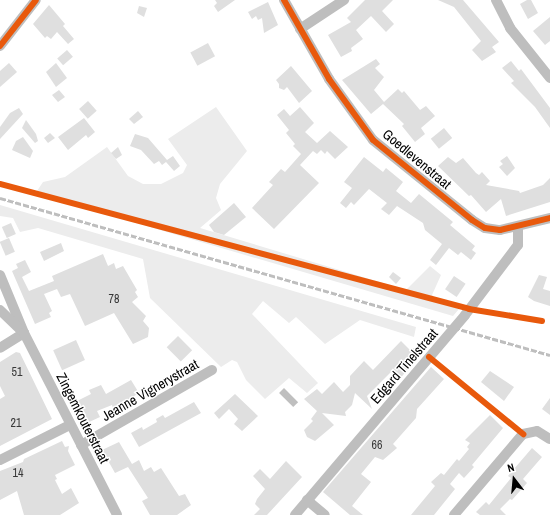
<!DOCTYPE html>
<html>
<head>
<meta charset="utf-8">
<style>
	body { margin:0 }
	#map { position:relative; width:550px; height:515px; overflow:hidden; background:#fff; font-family:"Archivo Narrow",sans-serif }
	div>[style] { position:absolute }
	.green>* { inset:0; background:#ececec }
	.water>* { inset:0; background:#bfbfbf; transform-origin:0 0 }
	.building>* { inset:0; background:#dfdfdf; transform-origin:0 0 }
	.minor>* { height:10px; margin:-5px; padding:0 5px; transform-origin:5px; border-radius:5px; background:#bebebe }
	.rail>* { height:2.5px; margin-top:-1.25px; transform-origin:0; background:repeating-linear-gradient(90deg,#bebebe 0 6px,transparent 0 8px) }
	.cycleway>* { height:6px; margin:-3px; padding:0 3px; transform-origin:3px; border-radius:3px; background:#e8590c }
	span { translate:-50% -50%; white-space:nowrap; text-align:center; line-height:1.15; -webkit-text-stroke:3px #fff; paint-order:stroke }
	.number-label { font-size:12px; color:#383838 }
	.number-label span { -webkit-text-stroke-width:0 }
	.street-label { font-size:14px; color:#000 }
	.north { position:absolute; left:494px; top:459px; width:40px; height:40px; -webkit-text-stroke:3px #fff; paint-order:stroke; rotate:344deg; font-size:11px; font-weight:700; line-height:16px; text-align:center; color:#000 }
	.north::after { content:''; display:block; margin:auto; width:14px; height:18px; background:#000; clip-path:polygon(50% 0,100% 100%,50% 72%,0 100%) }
</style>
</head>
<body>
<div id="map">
	<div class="green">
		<i style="clip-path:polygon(216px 107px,247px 151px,220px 184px,216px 198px,221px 210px,200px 228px,406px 290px,430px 266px,441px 275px,432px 295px,438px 301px,459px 309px,453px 316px,160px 230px,37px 191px,43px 182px,65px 177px,107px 147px,128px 176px,143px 184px,161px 184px,183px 173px,187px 165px,168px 139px)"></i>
		<i style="clip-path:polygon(0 205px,416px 327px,414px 337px,360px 320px,325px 344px,296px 317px,289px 323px,263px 301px,252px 314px,318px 383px,307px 393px,289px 378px,265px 399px,246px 380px,237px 362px,232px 360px,221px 367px,150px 298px,143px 259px,38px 228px,20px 232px,13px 218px,0 216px)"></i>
	</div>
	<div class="water">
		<i style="left:284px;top:388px;width:20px;height:7px;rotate:45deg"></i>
	</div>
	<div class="building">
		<i style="clip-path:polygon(215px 0,235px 0,218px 12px,214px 6px,217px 3px)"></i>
		<i style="clip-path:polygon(365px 0,393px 0,382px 11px,394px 24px,386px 32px,371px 16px,356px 30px,363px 39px,351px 48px,352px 51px,341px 57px,328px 35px,351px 22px,347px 18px)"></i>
		<i style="clip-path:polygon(438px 0,463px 0,499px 42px,492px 47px,496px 52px,482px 61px,472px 50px,481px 41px,454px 7px)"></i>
		<i style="clip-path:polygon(527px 0,531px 0,538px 13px,528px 19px,520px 4px)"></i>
		<i style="clip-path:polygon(268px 2px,278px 25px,264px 33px,262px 18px,258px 20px,256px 16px,252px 19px,248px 12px)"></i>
		<i style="clip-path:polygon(49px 5px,65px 24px,63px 26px,74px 39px,68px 44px,57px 32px,51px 39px,47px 36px,45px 38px,33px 24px)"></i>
		<i style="clip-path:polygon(139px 6px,147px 8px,144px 17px,137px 13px)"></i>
		<i style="clip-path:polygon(550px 17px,550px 41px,545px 45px,533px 31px)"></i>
		<i style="left:208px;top:43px;width:15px;height:20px;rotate:62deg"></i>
		<i style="left:67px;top:50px;width:9px;height:13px;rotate:49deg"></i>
		<i style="clip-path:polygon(376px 59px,380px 64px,375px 68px,384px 77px,374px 90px,384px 102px,398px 89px,402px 93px,404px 91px,420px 110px,426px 106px,435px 116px,421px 128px,425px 134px,415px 142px,402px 126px,404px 124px,383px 104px,371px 114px,342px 80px)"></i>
		<i style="clip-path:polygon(511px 61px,519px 71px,521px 69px,550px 108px,550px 128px,535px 107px,511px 83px,514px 81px,502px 68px)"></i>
		<i style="clip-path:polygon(9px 63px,17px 72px,0 87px,0 71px)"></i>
		<i style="clip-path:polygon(56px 63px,67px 78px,56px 87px,46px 72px)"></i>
		<i style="clip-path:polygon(291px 66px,312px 91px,299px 103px,287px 87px,284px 90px,279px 88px,279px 84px,276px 80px)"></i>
		<i style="clip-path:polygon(59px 90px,65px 97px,58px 102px,52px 95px)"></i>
		<i style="left:88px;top:101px;width:13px;height:12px;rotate:48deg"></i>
		<i style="clip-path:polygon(300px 107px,314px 123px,305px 132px,317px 143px,330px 131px,348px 147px,335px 159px,327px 151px,325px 154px,321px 150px,317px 154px,313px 151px,300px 165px,319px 183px,274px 229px,252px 208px,273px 185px,269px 182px,281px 169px,285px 172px,301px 154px,293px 146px,295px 144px,286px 133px,289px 130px,277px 115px,284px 109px,290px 116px)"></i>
		<i style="clip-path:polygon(19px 108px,23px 114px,0 139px,0 127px,10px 113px)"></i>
		<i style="clip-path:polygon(138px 111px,143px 117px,134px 124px,129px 119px)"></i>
		<i style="clip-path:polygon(84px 118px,95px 132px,88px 138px,86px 135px,68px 150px,58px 137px)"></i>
		<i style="clip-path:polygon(26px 120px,36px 134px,38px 141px,35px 143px,22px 128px)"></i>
		<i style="left:444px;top:128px;width:13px;height:17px;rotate:51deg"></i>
		<i style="clip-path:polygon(50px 133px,55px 138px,48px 143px,44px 138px)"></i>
		<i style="clip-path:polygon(135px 134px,148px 138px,167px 160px,173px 156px,180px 166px,174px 171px,166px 162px,162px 165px,159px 161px,154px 164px,141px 150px,130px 146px)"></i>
		<i style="clip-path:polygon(23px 137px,33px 151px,30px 158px,12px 150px,16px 141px)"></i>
		<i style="clip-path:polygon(118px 147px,122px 155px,116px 159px,111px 153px)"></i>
		<i style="clip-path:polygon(507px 156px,515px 168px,507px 176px,499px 167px,503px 164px,500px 161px)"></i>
		<i style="clip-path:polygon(364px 157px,383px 172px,386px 168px,403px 182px,396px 191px,411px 203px,419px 194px,453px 222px,450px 225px,475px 246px,472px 250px,476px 253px,471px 260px,461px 252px,458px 255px,449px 248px,436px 265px,430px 260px,442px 244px,425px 230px,423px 223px,397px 206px,389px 215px,381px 209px,387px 203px,369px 189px,354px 205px,351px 202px,346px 208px,340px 203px,352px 188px,344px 182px)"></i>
		<i style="clip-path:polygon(448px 157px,456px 163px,463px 158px,476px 173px,479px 175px,482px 172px,490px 181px,486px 185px,519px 191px,520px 193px,543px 185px,550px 178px,550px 202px,506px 216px,501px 199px,486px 212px,471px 195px,469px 196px,438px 166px)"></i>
		<i style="clip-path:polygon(234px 203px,246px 217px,224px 235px,214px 232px,209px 225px)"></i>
		<i style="left:11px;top:223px;width:12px;height:10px;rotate:66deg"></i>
		<i style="left:9px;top:238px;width:15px;height:10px;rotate:67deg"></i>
		<i style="clip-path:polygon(61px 243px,64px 251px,44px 261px,40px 252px)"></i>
		<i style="clip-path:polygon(103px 254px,108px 266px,114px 263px,116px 269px,123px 266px,137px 290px,135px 292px,138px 297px,132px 302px,146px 316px,143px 321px,149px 328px,148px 337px,133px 344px,114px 313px,85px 326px,70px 294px,61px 297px,57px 289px,44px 294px,52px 311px,49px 313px,51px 317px,35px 324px,12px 271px,18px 268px,16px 264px,25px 260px,31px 272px,22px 277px,29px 291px,54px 281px,52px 276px)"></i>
		<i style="clip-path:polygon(393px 272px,401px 278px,396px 284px,389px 277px)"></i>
		<i style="clip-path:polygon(539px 275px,547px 277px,543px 289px,550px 291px,550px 306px,534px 301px,528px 297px)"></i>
		<i style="left:454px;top:276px;width:14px;height:16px;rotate:34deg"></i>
		<i style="left:178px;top:336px;width:20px;height:16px;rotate:45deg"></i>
		<i style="left:76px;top:340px;width:22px;height:25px;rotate:66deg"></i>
		<i style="clip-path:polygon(401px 341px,411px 351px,414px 348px,420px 354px,399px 380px,391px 372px,367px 396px,372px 409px,355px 393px,352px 405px,345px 412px,346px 416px,322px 413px,334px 425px,315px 441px,307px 437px,304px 430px,313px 421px,311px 419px,317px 411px,304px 399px,317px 389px,322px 394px,334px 382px,343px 392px,350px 385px,350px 376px,364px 361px,373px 370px)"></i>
		<i style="clip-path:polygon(16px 352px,20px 353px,52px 419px,0 446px,0 399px,5px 396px,0 386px,0 362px)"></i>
		<i style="clip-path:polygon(431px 367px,444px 379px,417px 409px,416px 418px,393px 444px,397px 448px,383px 460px,375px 457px,361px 474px,371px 482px,352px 506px,363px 515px,350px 515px,323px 492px)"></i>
		<i style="clip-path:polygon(490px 371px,514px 387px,504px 401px,481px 382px)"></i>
		<i style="clip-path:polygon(131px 380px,139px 393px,118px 406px,113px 408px,112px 405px,97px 411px,100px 417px,87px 423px,77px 401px,91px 394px,89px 390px,101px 385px,106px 394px)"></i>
		<i style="clip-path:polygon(235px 394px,258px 416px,242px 431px,234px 424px,238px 419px,229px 409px,219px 419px,214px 413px)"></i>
		<i style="clip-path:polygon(550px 398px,550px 415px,542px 409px)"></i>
		<i style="clip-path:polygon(194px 402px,201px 413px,139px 447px,131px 433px,142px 427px,143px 430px,157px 422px,156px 419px,163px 415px,165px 418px)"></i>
		<i style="clip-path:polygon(490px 415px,503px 428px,472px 465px,474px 467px,464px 478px,459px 473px,450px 484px,455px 489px,434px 515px,411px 515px,435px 486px,431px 482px,441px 473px,444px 475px,457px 459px,459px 461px,469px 449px,467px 447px,470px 443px,465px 440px)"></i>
		<i style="clip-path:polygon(62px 441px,65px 447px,69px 446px,68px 451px,75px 465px,55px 475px,57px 479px,55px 480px,62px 494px,71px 488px,79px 503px,60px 515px,24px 515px,17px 491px,0 500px,0 471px,23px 462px,24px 459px)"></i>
		<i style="clip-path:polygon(119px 442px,132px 464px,139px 460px,144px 471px,151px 467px,154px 472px,161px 468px,179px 496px,185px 494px,191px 505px,177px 515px,150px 515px,142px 501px,148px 498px,128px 467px,115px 473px,102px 450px)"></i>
		<i style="clip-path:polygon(532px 448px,542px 457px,523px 479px,527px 483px,512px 500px,510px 499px,500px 509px,506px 515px,480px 515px,476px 512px,486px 502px,489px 505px,511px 478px,508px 476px)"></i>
		<i style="clip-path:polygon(286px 461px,302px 477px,267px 515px,254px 515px,260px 509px,255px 504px,257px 499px,265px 489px,253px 476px,260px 469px,270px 479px)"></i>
	</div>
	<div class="minor">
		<i style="left:284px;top:0;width:91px;rotate:60.3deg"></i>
		<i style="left:329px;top:79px;width:75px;rotate:54.2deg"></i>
		<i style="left:373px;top:140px;width:127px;rotate:38.9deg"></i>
		<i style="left:472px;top:220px;width:15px;rotate:32deg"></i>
		<i style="left:485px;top:228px;width:15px;rotate:8deg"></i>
		<i style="left:500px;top:230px;width:51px;rotate:-13.5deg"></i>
		<i style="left:496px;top:0;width:31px;rotate:63deg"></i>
		<i style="left:510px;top:28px;width:64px;rotate:51.3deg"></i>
		<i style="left:300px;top:29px;width:53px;rotate:-33.4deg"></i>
		<i style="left:0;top:46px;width:58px;rotate:-52deg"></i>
		<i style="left:0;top:275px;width:63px;rotate:67.5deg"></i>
		<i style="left:24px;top:333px;width:28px;rotate:148deg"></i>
		<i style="left:0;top:310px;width:33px;rotate:44deg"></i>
		<i style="left:24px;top:333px;width:204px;rotate:62.9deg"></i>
		<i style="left:81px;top:445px;width:151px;rotate:-29.8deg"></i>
		<i style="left:0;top:460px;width:78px;rotate:-26.6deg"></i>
		<i style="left:307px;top:500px;width:23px;rotate:40deg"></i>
		<i style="left:295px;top:515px;width:262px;rotate:-49.6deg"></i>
		<i style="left:465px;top:315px;width:88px;rotate:-52.9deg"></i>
		<i style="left:518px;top:245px;width:18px;rotate:-90deg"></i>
		<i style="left:454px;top:515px;width:106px;rotate:-49.6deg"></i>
		<i style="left:523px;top:434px;width:14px;rotate:-12deg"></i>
		<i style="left:537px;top:431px;width:15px;rotate:32deg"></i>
	</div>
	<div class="rail">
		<i style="left:0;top:198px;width:572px;rotate:15.93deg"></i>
	</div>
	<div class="cycleway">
		<i style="left:284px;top:0;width:91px;rotate:60.3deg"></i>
		<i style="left:329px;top:79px;width:75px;rotate:54.2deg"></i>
		<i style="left:373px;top:140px;width:127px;rotate:38.9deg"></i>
		<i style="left:472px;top:220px;width:15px;rotate:32deg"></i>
		<i style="left:485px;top:228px;width:15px;rotate:8deg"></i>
		<i style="left:500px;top:230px;width:51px;rotate:-13.5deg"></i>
		<i style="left:0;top:46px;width:58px;rotate:-52deg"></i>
		<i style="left:0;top:184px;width:485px;rotate:14.9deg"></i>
		<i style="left:469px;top:309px;width:74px;rotate:9.3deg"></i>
		<i style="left:429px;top:357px;width:122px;rotate:39.3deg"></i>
	</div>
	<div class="number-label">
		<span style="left:114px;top:300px">78</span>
		<span style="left:17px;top:373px">51</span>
		<span style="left:16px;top:424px">21</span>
		<span style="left:377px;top:446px">66</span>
		<span style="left:18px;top:474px">14</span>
	</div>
	<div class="street-label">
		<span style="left:417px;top:159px;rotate:40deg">Goedlevenstraat</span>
		<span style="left:404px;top:366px;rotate:-49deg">Edgard Tinelstraat</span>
		<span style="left:150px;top:390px;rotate:-30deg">Jeanne Vignerystraat</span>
		<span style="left:83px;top:418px;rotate:63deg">Zingemkouterstraat</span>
	</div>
	<div class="north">N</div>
</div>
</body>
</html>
